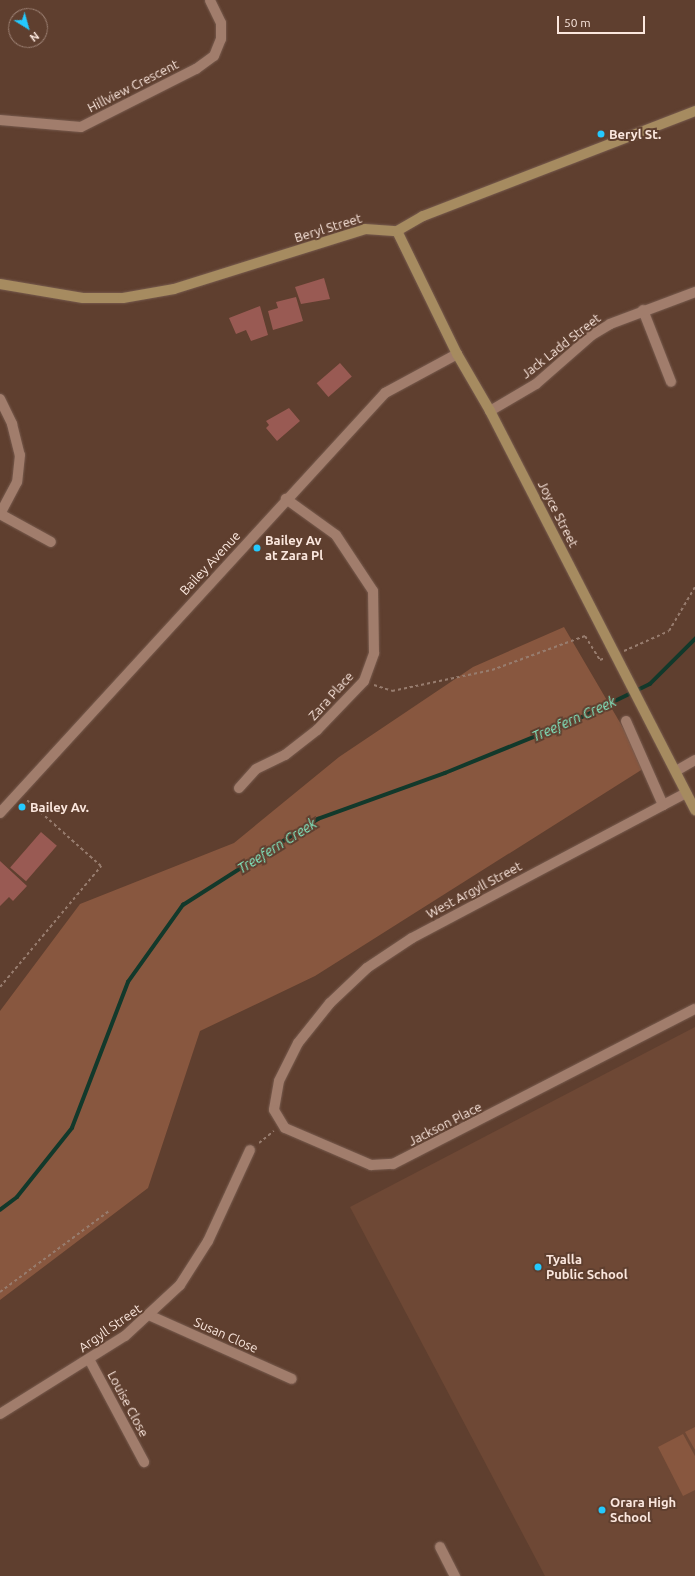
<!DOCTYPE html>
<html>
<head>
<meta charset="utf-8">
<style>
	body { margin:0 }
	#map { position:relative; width:695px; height:1576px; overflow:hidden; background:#5f3f2f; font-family:Ubuntu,sans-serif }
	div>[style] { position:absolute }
	.built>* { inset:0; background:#6e4835 }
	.green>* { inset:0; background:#88573f }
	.stream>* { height:3.5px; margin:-1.75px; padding:0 1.75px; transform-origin:1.75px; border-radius:1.75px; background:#12392b }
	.building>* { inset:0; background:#995a53; transform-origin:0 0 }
	.path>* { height:2px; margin-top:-1px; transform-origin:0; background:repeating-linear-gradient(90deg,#977c6e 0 3px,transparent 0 6px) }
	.roads { filter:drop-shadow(0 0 1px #775b4e) drop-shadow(0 0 1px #775b4e) }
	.street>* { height:10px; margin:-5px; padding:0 5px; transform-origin:5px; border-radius:5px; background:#a17d6c }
	.secondary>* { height:10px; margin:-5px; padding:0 5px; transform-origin:5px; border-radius:5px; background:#a68b60 }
	.dots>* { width:11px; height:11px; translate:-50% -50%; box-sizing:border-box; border:2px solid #5f3f2f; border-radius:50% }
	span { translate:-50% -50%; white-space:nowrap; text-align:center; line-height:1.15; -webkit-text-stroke:4px #5f3f2f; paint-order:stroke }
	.street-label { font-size:13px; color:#fbe7de }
	.poi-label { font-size:13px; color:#fbe7de; font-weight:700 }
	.left { translate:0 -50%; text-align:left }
	.water-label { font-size:14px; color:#83ecc4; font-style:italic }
	.north { position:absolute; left:8px; top:8px; width:40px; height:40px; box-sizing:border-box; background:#5f3f2f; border:1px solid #9d8275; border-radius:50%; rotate:143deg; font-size:11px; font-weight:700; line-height:16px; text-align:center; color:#fbe7de }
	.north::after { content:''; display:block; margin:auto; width:14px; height:18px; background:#24c9fe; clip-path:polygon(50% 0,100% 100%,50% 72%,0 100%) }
	.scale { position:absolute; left:557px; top:16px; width:88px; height:18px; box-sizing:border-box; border:2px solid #fbe7de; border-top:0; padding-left:5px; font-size:12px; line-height:14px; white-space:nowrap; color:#fbe7de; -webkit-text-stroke:3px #5f3f2f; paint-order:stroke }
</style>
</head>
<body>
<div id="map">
	<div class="built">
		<i style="clip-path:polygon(695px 1027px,695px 1576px,545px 1576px,350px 1207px)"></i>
	</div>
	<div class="green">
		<i style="clip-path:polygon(564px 627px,646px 767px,315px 976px,200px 1031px,148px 1188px,0 1300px,0 1011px,80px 904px,234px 843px,339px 757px,473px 667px)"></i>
		<i style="clip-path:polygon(695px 1427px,695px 1450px,685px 1432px)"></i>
		<i style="clip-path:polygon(683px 1434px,695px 1456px,695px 1490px,683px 1496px,658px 1447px)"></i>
	</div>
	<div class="stream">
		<i style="left:0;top:1210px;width:21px;rotate:-37deg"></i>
		<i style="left:17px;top:1197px;width:88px;rotate:-51.4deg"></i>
		<i style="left:72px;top:1128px;width:156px;rotate:-69deg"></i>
		<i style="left:128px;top:982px;width:95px;rotate:-54.5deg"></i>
		<i style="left:183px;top:905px;width:160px;rotate:-32.5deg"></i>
		<i style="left:318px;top:819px;width:135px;rotate:-19.9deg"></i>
		<i style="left:445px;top:773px;width:144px;rotate:-22.1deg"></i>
		<i style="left:578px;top:719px;width:80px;rotate:-25.9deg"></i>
		<i style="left:650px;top:684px;width:64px;rotate:-45deg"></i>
	</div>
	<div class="building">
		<i style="clip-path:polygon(324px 278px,330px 299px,301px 304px,295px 287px)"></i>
		<i style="clip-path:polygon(296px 297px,303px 321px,273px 330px,268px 311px,278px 308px,276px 302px)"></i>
		<i style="clip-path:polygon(260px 306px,268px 335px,251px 341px,246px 330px,236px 334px,229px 318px)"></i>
		<i style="left:340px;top:363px;width:18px;height:31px;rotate:49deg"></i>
		<i style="clip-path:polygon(289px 408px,300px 421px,277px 441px,266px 428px,269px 425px,266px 421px)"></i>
		<i style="left:41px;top:832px;width:21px;height:47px;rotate:41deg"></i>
		<i style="clip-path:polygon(0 861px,27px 886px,13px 901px,9px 897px,0 906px)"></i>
	</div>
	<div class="path">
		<i style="left:624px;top:651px;width:49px;rotate:-24deg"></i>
		<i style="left:669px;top:631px;width:51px;rotate:-59.4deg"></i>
		<i style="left:374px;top:685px;width:19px;rotate:18deg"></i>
		<i style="left:392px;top:691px;width:102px;rotate:-11.9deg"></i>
		<i style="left:492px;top:670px;width:99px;rotate:-20.1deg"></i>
		<i style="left:585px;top:636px;width:28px;rotate:58deg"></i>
		<i style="left:600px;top:660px;width:5px;rotate:-22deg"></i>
		<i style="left:0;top:987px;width:158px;rotate:-50.1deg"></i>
		<i style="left:101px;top:866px;width:99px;rotate:-138.3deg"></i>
		<i style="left:259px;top:1143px;width:19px;rotate:-39deg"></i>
		<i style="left:0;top:1292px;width:136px;rotate:-36.6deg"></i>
	</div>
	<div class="roads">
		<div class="street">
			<i style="left:0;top:120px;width:81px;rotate:4.9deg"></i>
			<i style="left:81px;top:127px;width:129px;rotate:-26.8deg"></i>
			<i style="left:196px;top:69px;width:22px;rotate:-36deg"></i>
			<i style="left:214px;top:56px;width:18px;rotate:-68deg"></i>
			<i style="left:221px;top:39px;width:16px;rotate:-90deg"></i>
			<i style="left:221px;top:23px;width:25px;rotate:-116deg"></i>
			<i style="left:643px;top:310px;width:77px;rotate:68.7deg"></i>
			<i style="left:0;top:399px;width:28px;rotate:64deg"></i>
			<i style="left:12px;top:424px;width:32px;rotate:76deg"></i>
			<i style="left:20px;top:455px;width:27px;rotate:96deg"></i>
			<i style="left:17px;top:482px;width:36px;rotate:118deg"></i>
			<i style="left:490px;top:411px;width:53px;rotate:-30.4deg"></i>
			<i style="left:536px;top:384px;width:74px;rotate:-41.2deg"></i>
			<i style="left:592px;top:335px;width:21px;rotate:-31deg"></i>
			<i style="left:610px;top:324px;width:91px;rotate:-20.6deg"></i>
			<i style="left:0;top:514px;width:58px;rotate:28.8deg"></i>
			<i style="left:626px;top:721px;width:92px;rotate:66.2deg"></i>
			<i style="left:676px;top:771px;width:22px;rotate:-30deg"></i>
			<i style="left:239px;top:788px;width:25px;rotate:-48deg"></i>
			<i style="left:256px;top:769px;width:32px;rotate:-26deg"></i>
			<i style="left:285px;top:755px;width:41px;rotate:-38deg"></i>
			<i style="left:317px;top:730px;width:68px;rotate:-46.2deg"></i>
			<i style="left:364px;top:681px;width:30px;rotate:-70deg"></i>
			<i style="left:374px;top:653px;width:62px;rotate:-90.9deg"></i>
			<i style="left:373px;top:591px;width:67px;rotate:-123.5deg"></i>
			<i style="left:336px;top:535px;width:62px;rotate:-144.2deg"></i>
			<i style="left:686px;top:793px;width:310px;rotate:152.1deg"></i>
			<i style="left:412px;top:938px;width:54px;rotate:146.3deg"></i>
			<i style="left:367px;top:968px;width:51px;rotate:136.6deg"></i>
			<i style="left:330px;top:1003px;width:51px;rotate:128.7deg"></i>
			<i style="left:298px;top:1043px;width:42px;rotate:116.6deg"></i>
			<i style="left:279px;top:1081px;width:29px;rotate:100deg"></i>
			<i style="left:274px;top:1110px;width:21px;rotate:59deg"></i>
			<i style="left:285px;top:1128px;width:94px;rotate:23.3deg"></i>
			<i style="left:371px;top:1165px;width:22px;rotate:-3deg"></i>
			<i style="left:393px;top:1164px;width:339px;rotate:-27.2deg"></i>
			<i style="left:0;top:813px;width:570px;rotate:-47.49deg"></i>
			<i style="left:385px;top:393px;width:82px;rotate:-28.4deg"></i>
			<i style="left:151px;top:1316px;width:154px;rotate:24.1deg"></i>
			<i style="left:89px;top:1359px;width:117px;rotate:61.9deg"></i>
			<i style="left:0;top:1414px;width:147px;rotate:-32deg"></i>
			<i style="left:125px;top:1336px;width:75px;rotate:-42.8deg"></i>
			<i style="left:180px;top:1285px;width:52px;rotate:-57.5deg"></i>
			<i style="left:208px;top:1241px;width:100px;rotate:-65.2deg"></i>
			<i style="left:440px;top:1547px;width:33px;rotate:63deg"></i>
		</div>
		<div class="secondary">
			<i style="left:397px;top:231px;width:137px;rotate:64deg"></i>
			<i style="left:457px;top:354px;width:66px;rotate:59.9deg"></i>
			<i style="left:490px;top:411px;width:449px;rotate:62.8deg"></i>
			<i style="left:0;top:284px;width:84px;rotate:9.6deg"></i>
			<i style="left:83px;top:298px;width:40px"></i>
			<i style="left:123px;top:298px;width:52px;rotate:-10deg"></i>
			<i style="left:174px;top:289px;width:200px;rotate:-17.4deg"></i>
			<i style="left:365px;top:229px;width:32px;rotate:4deg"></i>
			<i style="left:397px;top:231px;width:30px;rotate:-30deg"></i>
			<i style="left:423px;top:216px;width:292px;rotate:-21.1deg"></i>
		</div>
	</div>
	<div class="dots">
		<i style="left:601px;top:134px;background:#24c9fe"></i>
		<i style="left:257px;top:548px;background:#24c9fe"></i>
		<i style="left:22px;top:807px;background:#24c9fe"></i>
		<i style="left:538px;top:1267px;background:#24c9fe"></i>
		<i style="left:602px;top:1510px;background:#24c9fe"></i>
	</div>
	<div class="street-label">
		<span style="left:133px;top:86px;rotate:-27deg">Hillview Crescent</span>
		<span style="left:328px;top:228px;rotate:-17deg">Beryl Street</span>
		<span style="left:561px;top:346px;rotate:-38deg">Jack Ladd Street</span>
		<span style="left:558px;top:514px;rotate:63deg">Joyce Street</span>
		<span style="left:210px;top:563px;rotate:-47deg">Bailey Avenue</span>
		<span style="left:331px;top:696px;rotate:-48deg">Zara Place</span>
		<span style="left:474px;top:890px;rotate:-28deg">West Argyll Street</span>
		<span style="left:445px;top:1124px;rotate:-27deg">Jackson Place</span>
		<span style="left:110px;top:1328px;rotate:-35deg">Argyll Street</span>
		<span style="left:226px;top:1335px;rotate:24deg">Susan Close</span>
		<span style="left:128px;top:1404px;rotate:62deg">Louise Close</span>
	</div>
	<div class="poi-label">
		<span class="left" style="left:609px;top:134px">Beryl St.</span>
		<span class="left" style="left:265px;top:548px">Bailey Av<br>at Zara Pl</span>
		<span class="left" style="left:30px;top:807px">Bailey Av.</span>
		<span class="left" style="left:546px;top:1267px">Tyalla<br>Public School</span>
		<span class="left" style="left:610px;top:1510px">Orara High<br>School</span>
	</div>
	<div class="water-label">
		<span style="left:574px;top:719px;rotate:-24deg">Treefern Creek</span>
		<span style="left:277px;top:846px;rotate:-32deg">Treefern Creek</span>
	</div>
	<div class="north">N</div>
	<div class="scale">50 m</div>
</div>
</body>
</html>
